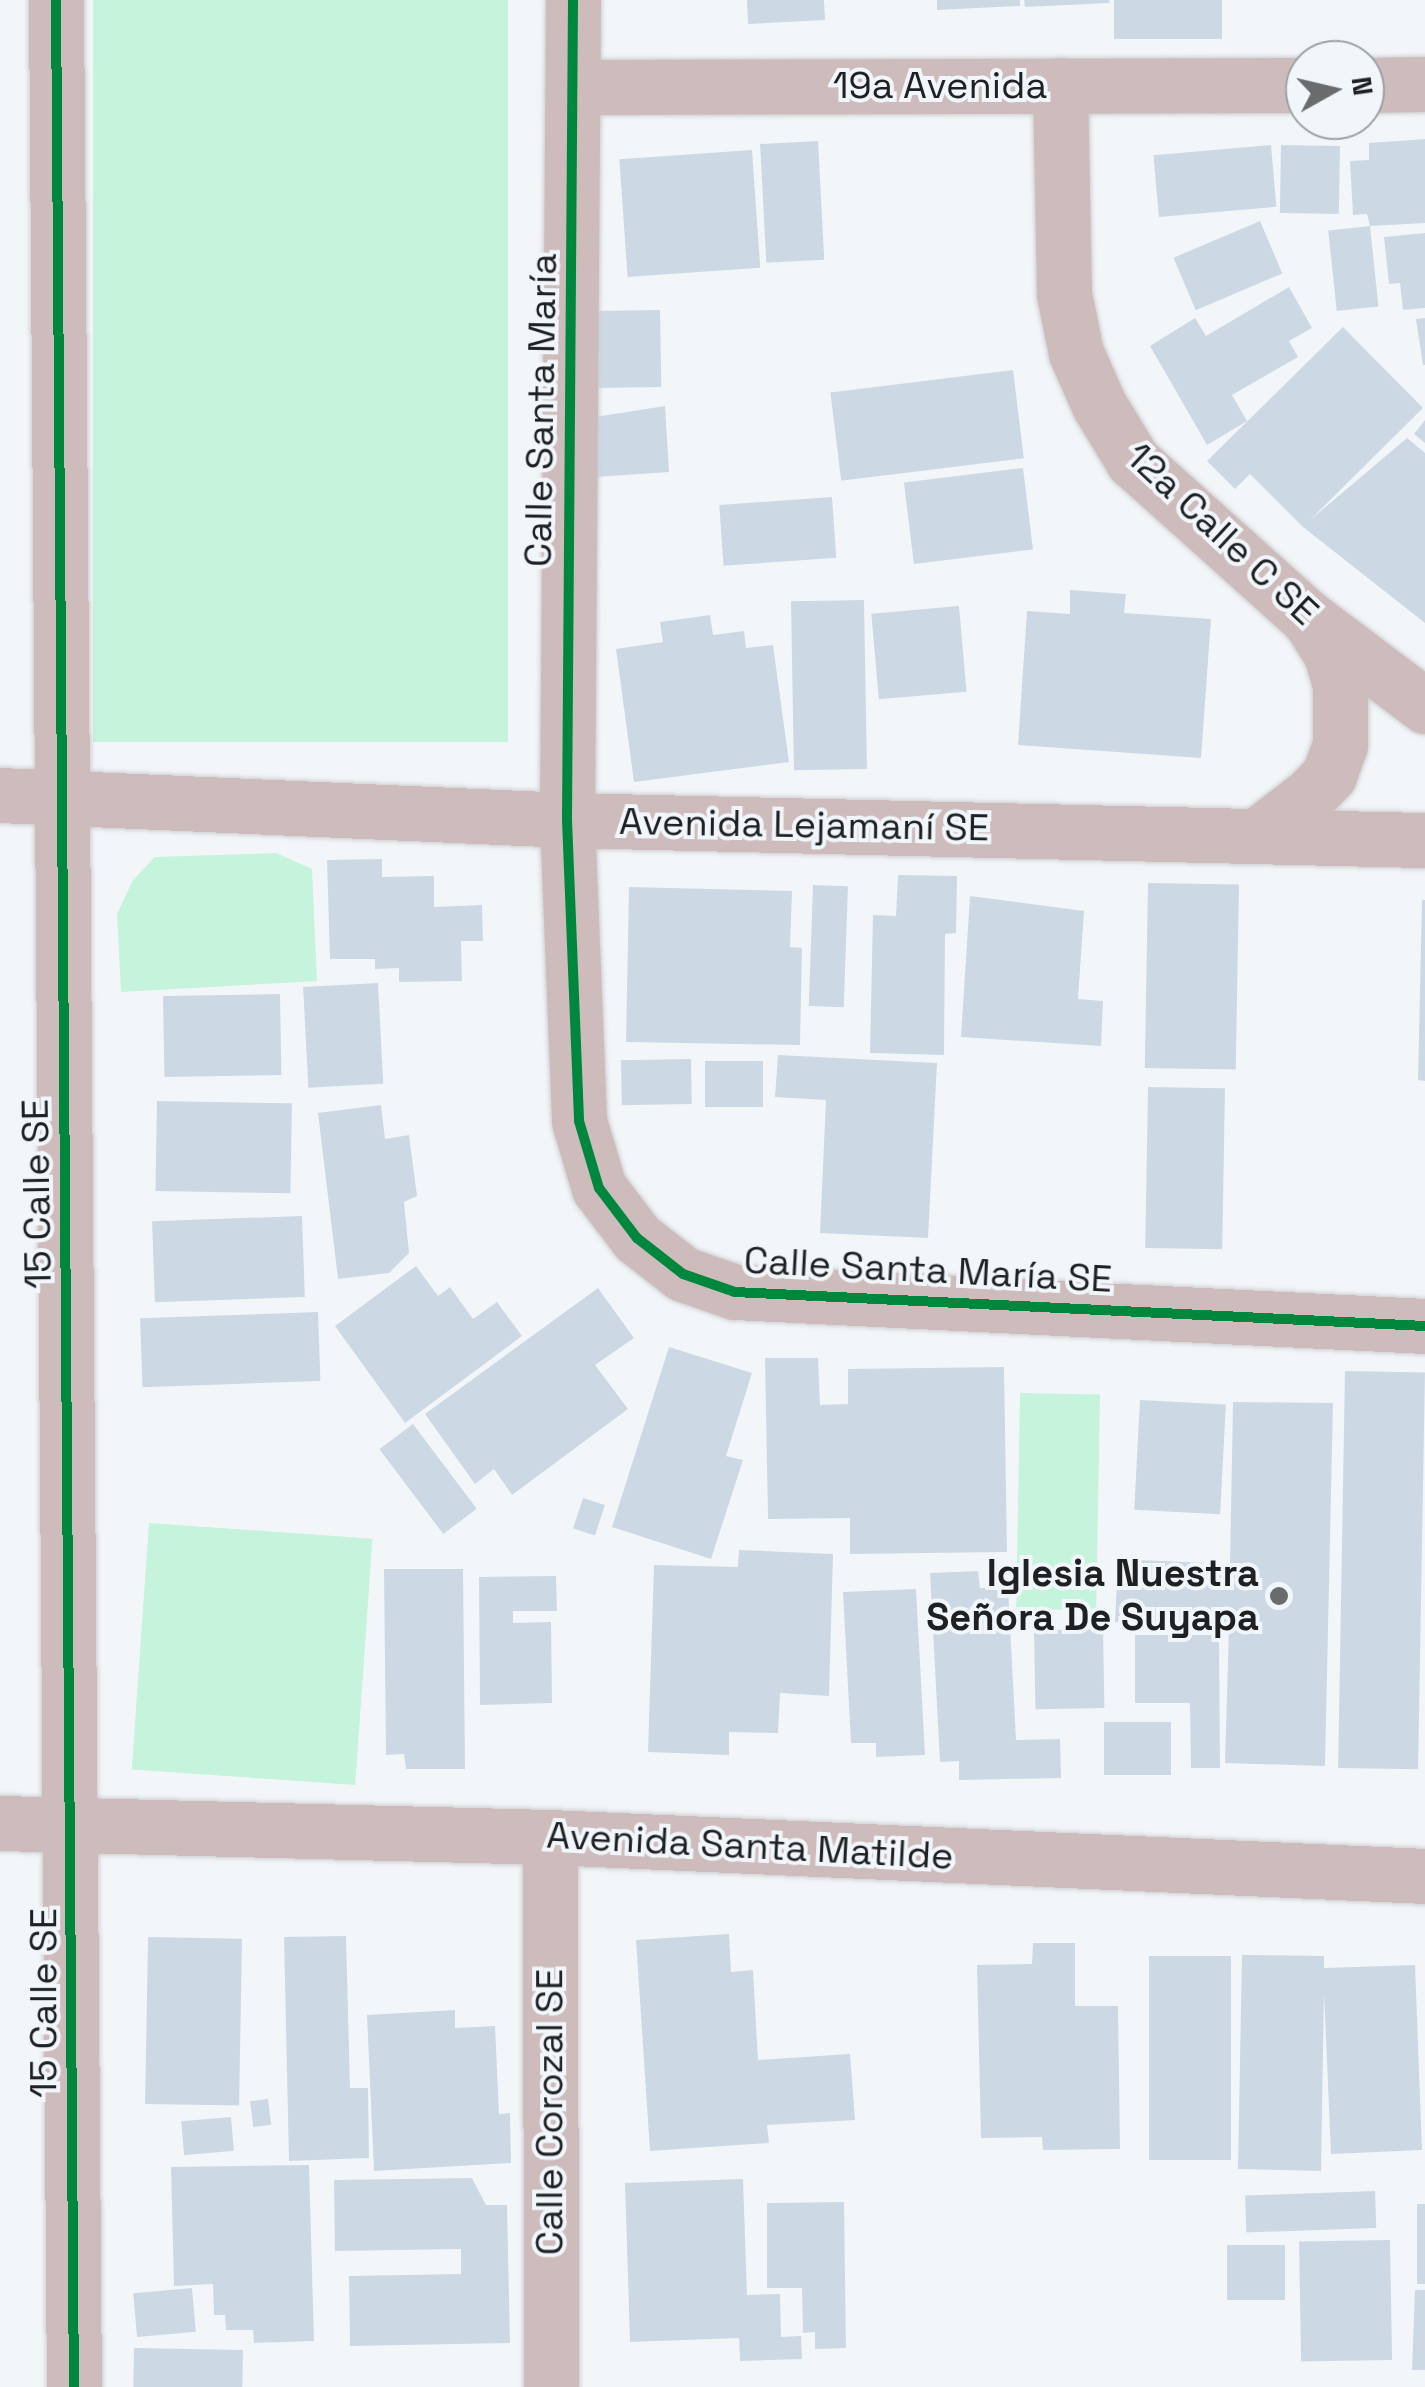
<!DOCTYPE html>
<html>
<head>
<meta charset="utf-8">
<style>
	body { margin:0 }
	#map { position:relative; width:1425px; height:2387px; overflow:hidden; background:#f3f6f9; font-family:"Space Grotesk",sans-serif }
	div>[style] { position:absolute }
	.green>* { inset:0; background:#c6f3dc; transform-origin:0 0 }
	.building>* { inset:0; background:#ccd9e5; transform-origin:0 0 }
	.roads { filter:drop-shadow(0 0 2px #cecfd1) drop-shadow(0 0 2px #cecfd1) }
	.minor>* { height:55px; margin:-27.5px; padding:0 27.5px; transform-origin:27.5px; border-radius:27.5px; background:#cebcbc }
	.cycleway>* { height:10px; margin:-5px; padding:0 5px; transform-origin:5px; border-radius:5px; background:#00873e }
	.dots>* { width:28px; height:28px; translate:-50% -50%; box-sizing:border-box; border:5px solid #f1f6fb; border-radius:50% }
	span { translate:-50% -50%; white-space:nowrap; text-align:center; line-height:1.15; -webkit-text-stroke:8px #f1f6fb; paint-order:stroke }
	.street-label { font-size:38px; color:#1f2022 }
	.poi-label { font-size:38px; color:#1f2022; font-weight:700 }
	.right { translate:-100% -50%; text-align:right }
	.north { position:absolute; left:1285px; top:40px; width:100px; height:100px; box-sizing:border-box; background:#f1f6fb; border:2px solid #9da0a4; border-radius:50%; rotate:82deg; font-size:28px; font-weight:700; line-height:40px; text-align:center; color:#1f2022 }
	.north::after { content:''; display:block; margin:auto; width:35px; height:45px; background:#696b6d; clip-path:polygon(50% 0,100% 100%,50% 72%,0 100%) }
</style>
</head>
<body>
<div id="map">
	<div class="green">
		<i style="left:93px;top:0;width:415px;height:742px"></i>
		<i style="clip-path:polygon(276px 853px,312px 869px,317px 981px,121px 992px,117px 914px,133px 880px,155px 857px)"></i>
		<i style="left:1020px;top:1393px;width:80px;height:216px;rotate:1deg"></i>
		<i style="left:149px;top:1523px;width:224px;height:247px;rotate:4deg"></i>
	</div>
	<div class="building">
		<i style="clip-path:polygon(747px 0,824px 0,825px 20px,748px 24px)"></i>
		<i style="clip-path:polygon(937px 0,1020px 0,1020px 6px,937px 10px)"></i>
		<i style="clip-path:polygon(1024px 0,1109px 0,1110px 3px,1025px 7px)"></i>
		<i style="left:1114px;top:0;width:108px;height:39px"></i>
		<i style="clip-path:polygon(1425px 139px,1425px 223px,1370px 226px,1367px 214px,1353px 215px,1350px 161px,1369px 160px,1369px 143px)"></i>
		<i style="left:818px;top:141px;width:119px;height:58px;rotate:87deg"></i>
		<i style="left:1271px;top:145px;width:62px;height:118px;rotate:85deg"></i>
		<i style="left:1281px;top:145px;width:59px;height:68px;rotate:1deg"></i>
		<i style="left:752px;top:150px;width:118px;height:133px;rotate:86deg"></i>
		<i style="left:1260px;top:221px;width:57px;height:94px;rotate:67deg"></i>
		<i style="left:1370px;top:226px;width:81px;height:42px;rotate:84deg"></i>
		<i style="clip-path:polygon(1425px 233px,1425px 308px,1403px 310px,1400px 283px,1389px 284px,1384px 237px)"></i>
		<i style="clip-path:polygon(1289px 287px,1312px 328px,1289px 341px,1298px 357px,1232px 395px,1247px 421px,1207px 445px,1150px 346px,1195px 318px,1206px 336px)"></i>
		<i style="left:660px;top:310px;width:77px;height:64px;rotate:89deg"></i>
		<i style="clip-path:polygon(1425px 318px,1425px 365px,1423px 365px,1416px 319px)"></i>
		<i style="clip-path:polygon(1343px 327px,1423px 408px,1310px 520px,1407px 438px,1425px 453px,1425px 623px,1303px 527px,1250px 474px,1235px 489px,1207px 461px)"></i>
		<i style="left:1013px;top:370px;width:89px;height:184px;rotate:83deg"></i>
		<i style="clip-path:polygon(665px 406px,669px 472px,596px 477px,595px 417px)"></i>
		<i style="clip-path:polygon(1425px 420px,1425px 443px,1414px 434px)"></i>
		<i style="left:1023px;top:468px;width:82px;height:120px;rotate:83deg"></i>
		<i style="left:832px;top:497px;width:61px;height:113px;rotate:86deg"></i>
		<i style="clip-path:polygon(1070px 590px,1126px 594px,1124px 613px,1211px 619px,1201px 758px,1018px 745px,1027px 611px,1070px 614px)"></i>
		<i style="left:864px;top:600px;width:169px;height:73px;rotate:89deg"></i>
		<i style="left:959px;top:606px;width:86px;height:88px;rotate:85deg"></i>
		<i style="clip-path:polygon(710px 615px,713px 635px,744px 631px,746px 648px,773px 645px,789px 762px,634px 782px,616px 649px,663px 642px,660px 622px)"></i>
		<i style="clip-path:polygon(382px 859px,382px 877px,434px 876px,434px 907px,482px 905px,483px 941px,461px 941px,462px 981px,399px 982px,399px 968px,375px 969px,375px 959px,330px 959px,327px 860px)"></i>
		<i style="clip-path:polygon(898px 875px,957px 876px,956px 933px,945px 934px,944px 1055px,870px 1053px,873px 915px,896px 916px)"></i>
		<i style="left:1148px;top:883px;width:91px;height:185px;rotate:1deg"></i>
		<i style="left:813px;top:885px;width:35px;height:121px;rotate:2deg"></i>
		<i style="clip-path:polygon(629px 887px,792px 891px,790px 947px,802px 948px,800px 1045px,626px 1042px)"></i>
		<i style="clip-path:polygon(970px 896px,1084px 911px,1078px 999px,1103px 1001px,1101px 1046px,961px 1037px)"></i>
		<i style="clip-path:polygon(1422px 900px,1425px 900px,1425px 1081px,1418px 1080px)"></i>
		<i style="left:378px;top:983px;width:101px;height:75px;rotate:87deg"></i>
		<i style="left:280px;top:994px;width:81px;height:117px;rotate:89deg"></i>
		<i style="clip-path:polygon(778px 1055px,937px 1063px,928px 1238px,820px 1233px,826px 1100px,775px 1097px)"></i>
		<i style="left:691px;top:1059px;width:45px;height:70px;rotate:89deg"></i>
		<i style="left:705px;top:1061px;width:58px;height:46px"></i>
		<i style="left:1148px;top:1087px;width:77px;height:161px;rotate:1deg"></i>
		<i style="left:157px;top:1101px;width:135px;height:90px;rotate:1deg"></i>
		<i style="clip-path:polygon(381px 1105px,385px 1139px,409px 1135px,417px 1196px,404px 1202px,409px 1253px,389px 1273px,338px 1279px,318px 1113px)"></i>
		<i style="left:302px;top:1216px;width:81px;height:150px;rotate:88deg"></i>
		<i style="clip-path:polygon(416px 1266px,438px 1296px,450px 1287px,473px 1319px,497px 1302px,522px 1336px,405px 1423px,335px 1326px)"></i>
		<i style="clip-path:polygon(598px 1288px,634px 1338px,595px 1365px,628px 1409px,512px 1495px,494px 1469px,475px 1484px,425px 1414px)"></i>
		<i style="left:318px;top:1312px;width:69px;height:178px;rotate:88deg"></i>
		<i style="clip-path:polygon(669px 1347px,752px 1373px,726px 1456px,743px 1460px,711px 1559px,612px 1527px)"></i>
		<i style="clip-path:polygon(765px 1358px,818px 1358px,820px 1405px,848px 1404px,848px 1369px,1004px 1367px,1007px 1552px,850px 1554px,850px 1518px,768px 1519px)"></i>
		<i style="left:1345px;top:1371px;width:80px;height:397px;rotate:1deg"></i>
		<i style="left:1140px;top:1400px;width:86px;height:110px;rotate:3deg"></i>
		<i style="clip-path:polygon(1233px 1402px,1333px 1403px,1325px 1766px,1225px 1763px,1229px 1627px,1115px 1622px,1118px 1559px,1230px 1564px)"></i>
		<i style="left:413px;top:1424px;width:106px;height:42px;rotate:53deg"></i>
		<i style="left:583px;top:1498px;width:23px;height:32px;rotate:18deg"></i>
		<i style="clip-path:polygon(739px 1550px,833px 1554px,829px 1696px,780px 1693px,778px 1733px,729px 1732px,729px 1755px,648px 1752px,654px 1565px,738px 1567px)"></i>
		<i style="clip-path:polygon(384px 1569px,463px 1569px,465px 1769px,406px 1769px,404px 1754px,386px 1755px)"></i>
		<i style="clip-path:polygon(978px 1571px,980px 1588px,1008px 1587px,1016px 1740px,1060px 1739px,1061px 1778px,959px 1780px,959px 1761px,940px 1762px,930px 1573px)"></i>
		<i style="clip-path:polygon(556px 1576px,557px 1611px,513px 1611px,513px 1623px,551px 1622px,552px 1703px,480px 1705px,479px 1577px)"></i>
		<i style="clip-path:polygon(916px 1589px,925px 1755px,876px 1757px,876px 1743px,851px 1743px,843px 1592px)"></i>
		<i style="left:1103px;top:1629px;width:79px;height:69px;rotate:89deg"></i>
		<i style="clip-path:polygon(1135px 1635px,1219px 1635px,1220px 1768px,1191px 1768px,1190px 1703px,1135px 1703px)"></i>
		<i style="left:1104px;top:1722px;width:67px;height:53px"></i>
		<i style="clip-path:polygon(729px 1934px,731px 1972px,753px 1970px,758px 2060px,850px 2054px,855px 2120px,767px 2125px,769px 2143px,650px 2151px,636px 1940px)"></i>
		<i style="clip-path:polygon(346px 1936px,350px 2088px,368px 2088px,369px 2158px,289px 2161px,284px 1937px)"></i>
		<i style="left:148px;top:1937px;width:94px;height:167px;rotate:1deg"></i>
		<i style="clip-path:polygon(1033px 1943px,1075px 1943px,1075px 2006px,1118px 2006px,1120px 2149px,1043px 2150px,1042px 2137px,981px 2138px,977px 1965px,1032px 1964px)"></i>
		<i style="clip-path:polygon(1242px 1955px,1324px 1956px,1324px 1968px,1415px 1965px,1422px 2150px,1331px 2154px,1324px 1993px,1321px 2171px,1238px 2169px)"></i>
		<i style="left:1149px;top:1956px;width:82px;height:204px"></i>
		<i style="clip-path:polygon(455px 2010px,455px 2028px,495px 2026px,499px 2114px,510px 2113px,511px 2163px,374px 2171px,367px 2015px)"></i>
		<i style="left:268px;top:2099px;width:26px;height:18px;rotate:83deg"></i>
		<i style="left:231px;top:2117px;width:34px;height:50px;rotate:85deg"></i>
		<i style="clip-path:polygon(309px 2165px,314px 2341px,254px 2343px,253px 2330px,226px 2330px,225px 2315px,214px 2315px,213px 2284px,174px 2286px,171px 2167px)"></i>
		<i style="clip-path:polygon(472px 2178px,486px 2205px,507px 2205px,510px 2343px,350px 2346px,349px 2276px,461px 2274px,461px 2249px,335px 2251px,334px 2180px)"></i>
		<i style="clip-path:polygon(743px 2179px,747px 2295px,780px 2294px,781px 2337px,801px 2336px,802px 2359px,740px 2361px,739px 2338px,630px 2342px,625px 2183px)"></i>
		<i style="left:1375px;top:2191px;width:37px;height:130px;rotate:88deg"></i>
		<i style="clip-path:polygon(844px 2202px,846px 2348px,815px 2349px,815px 2332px,803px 2333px,802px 2288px,767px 2288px,767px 2203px)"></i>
		<i style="left:1417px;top:2204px;width:8px;height:80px"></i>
		<i style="left:1390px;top:2240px;width:120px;height:91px;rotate:89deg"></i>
		<i style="left:1227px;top:2245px;width:58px;height:55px"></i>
		<i style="left:192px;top:2288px;width:44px;height:59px;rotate:85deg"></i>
		<i style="clip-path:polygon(1415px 2290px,1425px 2290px,1425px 2370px,1412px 2370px)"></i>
		<i style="left:134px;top:2348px;width:109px;height:39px;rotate:1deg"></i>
	</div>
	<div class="roads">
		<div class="minor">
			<i style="left:56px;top:0;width:2387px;rotate:89.57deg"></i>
			<i style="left:573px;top:0;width:820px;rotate:90.42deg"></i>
			<i style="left:567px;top:820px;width:301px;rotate:87.7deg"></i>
			<i style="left:579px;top:1121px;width:70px;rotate:73.4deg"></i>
			<i style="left:599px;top:1188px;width:63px;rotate:52.8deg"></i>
			<i style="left:637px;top:1238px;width:58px;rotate:38deg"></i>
			<i style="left:683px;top:1274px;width:55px;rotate:19.1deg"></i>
			<i style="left:735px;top:1292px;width:691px;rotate:2.82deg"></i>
			<i style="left:1060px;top:85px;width:209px;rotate:88.9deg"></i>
			<i style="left:1064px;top:294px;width:60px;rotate:78.5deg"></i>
			<i style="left:1076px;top:353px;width:57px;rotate:66.1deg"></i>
			<i style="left:1099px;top:405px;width:66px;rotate:58.7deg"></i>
			<i style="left:1133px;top:461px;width:234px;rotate:41.9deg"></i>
			<i style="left:1307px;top:617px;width:148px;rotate:37deg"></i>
			<i style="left:1365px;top:85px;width:60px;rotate:-1deg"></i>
			<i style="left:575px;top:87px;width:730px;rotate:-0.16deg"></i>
			<i style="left:0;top:795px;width:568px;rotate:2.52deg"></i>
			<i style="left:567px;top:820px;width:858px;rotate:1.34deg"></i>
			<i style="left:1258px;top:835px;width:66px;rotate:-37.6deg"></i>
			<i style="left:1310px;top:795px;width:28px;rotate:-46deg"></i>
			<i style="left:1329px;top:775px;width:32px;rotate:-70deg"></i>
			<i style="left:1340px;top:745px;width:60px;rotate:-90deg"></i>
			<i style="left:1340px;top:685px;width:32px;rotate:-106deg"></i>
			<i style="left:1331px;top:654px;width:36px;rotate:-122deg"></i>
			<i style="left:0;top:1823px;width:550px;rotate:1.46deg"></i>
			<i style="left:550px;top:1837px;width:876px;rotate:2.55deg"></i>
			<i style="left:550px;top:1837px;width:550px;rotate:89.9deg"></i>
		</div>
	</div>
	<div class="cycleway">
		<i style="left:56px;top:0;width:2387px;rotate:89.57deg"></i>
		<i style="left:573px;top:0;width:820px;rotate:90.42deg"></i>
		<i style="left:567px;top:820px;width:301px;rotate:87.7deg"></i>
		<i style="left:579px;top:1121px;width:70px;rotate:73.4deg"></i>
		<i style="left:599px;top:1188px;width:63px;rotate:52.8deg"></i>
		<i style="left:637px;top:1238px;width:58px;rotate:38deg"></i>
		<i style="left:683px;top:1274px;width:55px;rotate:19.1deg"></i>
		<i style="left:735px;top:1292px;width:691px;rotate:2.82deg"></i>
	</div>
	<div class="dots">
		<i style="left:1279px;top:1596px;background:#696b6d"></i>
	</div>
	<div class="street-label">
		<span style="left:940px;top:86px">19a Avenida</span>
		<span style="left:541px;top:410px;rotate:-89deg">Calle Santa María</span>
		<span style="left:1222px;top:534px;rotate:43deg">12a Calle C SE</span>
		<span style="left:804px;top:825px;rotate:1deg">Avenida Lejamaní SE</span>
		<span style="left:37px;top:1194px;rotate:-91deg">15 Calle SE</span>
		<span style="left:928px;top:1270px;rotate:3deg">Calle Santa María SE</span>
		<span style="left:750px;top:1846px;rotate:3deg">Avenida Santa Matilde</span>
		<span style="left:44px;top:2003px;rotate:-90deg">15 Calle SE</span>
		<span style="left:550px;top:2112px;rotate:-90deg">Calle Corozal SE</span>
	</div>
	<div class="poi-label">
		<span class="right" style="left:1259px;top:1596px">Iglesia Nuestra<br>Señora De Suyapa</span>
	</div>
	<div class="north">N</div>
</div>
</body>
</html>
